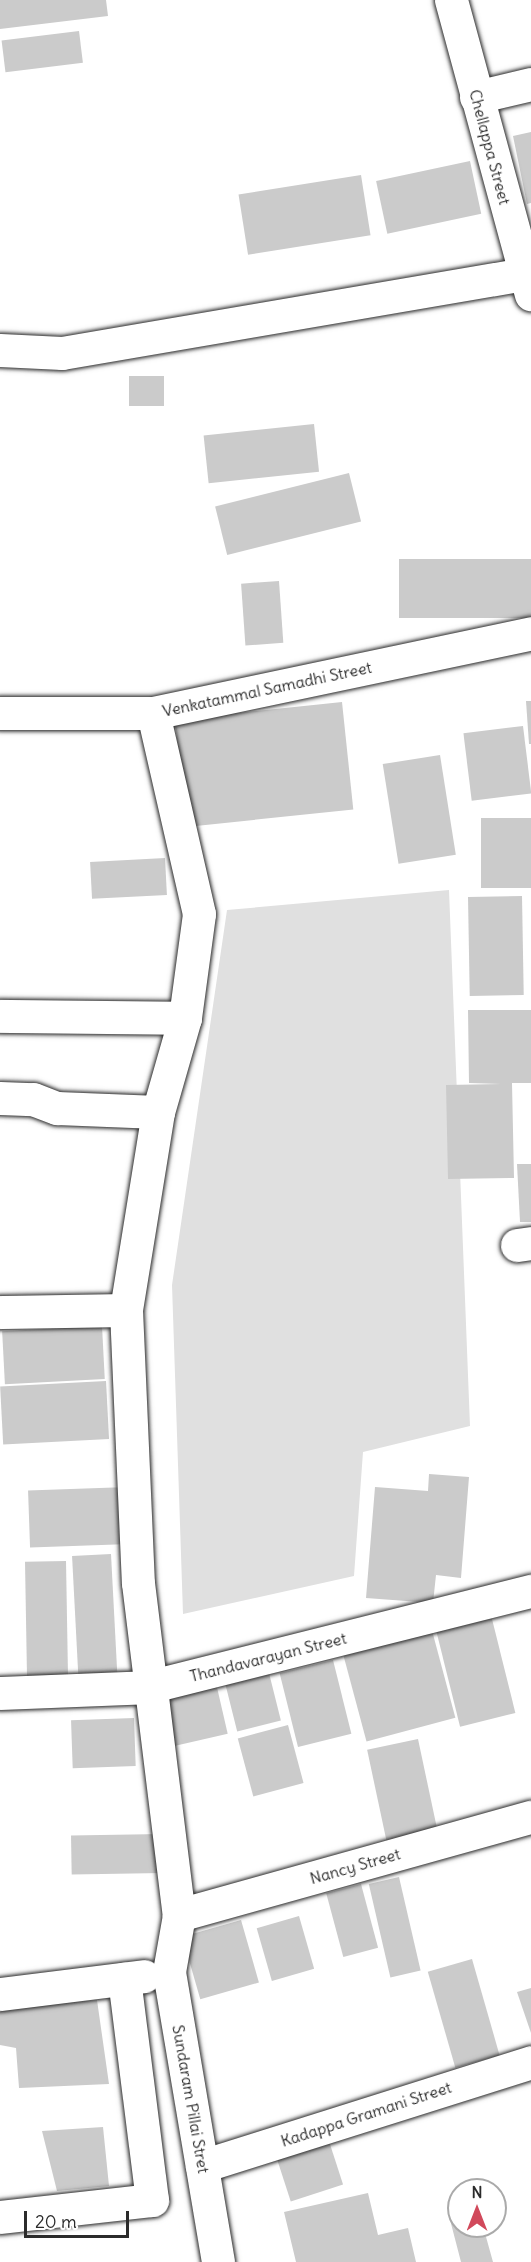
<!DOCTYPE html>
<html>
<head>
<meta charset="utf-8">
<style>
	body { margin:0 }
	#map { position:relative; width:531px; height:2262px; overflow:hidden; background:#fff; font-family:Delius,sans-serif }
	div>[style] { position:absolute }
	.green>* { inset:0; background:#e0e0e0 }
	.building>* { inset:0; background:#cbcbcb; transform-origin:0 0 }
	.roads { filter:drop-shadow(0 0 2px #2b2b2b) drop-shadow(0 0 2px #2b2b2b) }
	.minor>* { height:33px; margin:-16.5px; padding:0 16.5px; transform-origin:16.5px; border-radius:16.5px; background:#fff }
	span { translate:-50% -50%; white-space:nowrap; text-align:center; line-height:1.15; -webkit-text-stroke:4.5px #fff; paint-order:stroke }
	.street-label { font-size:16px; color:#2b2b2b }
	.north { position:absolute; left:447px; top:2178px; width:60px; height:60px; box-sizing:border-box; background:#fff; border:2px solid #aaa; border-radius:50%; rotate:0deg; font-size:16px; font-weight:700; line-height:24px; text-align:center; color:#2b2b2b }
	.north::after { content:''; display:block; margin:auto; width:21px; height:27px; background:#d1495b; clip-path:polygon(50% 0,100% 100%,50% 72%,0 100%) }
	.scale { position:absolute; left:24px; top:2211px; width:105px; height:27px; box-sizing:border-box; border:3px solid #2b2b2b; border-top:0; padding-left:8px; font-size:18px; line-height:21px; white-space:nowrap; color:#2b2b2b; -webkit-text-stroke:4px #fff; paint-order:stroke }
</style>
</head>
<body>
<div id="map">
	<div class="green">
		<i style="clip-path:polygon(449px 890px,470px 1426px,363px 1452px,354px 1576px,183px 1614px,172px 1285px,227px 910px)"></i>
	</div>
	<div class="building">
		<i style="clip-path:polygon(0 0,106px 0,108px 16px,0 29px)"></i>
		<i style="left:79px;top:31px;width:32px;height:78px;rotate:83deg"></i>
		<i style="clip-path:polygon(531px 132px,531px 203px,527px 204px,513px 136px)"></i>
		<i style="left:470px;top:161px;width:54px;height:96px;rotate:78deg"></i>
		<i style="left:361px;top:175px;width:61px;height:124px;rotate:81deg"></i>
		<i style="left:129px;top:376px;width:35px;height:30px"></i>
		<i style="left:314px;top:424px;width:48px;height:111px;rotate:84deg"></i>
		<i style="left:349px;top:473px;width:50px;height:138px;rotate:76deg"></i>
		<i style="left:531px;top:559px;width:59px;height:132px;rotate:90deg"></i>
		<i style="left:279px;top:581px;width:62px;height:38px;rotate:86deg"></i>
		<i style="clip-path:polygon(526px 701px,531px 701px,531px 744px,529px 744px)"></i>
		<i style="left:342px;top:702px;width:108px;height:168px;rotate:84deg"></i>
		<i style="left:523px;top:726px;width:68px;height:60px;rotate:83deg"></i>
		<i style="left:440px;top:755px;width:101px;height:58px;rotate:81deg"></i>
		<i style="left:531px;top:818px;width:70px;height:50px;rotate:90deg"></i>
		<i style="left:165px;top:858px;width:37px;height:75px;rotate:87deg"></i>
		<i style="left:522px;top:896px;width:99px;height:54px;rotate:89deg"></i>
		<i style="clip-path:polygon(468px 1010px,531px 1010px,531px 1083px,512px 1083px,514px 1178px,448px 1179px,446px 1085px,501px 1084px,469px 1083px)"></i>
		<i style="clip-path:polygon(517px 1164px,531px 1164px,531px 1222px,520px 1222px)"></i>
		<i style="left:102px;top:1326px;width:53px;height:100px;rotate:87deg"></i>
		<i style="left:106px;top:1381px;width:58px;height:106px;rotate:87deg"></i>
		<i style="clip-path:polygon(429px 1474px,469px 1477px,461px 1578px,436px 1575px,433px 1603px,366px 1598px,375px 1487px,428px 1491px)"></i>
		<i style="left:128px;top:1487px;width:57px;height:100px;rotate:88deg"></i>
		<i style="left:111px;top:1554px;width:118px;height:39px;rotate:87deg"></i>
		<i style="left:66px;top:1561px;width:115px;height:41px;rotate:89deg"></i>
		<i style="left:490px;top:1611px;width:105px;height:57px;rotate:76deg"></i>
		<i style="left:430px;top:1623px;width:98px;height:92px;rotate:75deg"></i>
		<i style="left:333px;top:1660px;width:76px;height:55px;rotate:76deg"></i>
		<i style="left:269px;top:1673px;width:49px;height:45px;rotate:76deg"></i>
		<i style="left:216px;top:1683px;width:52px;height:57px;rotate:77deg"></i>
		<i style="left:134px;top:1718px;width:48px;height:63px;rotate:88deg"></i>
		<i style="left:288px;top:1725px;width:60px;height:52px;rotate:75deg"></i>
		<i style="left:418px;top:1739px;width:101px;height:52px;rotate:78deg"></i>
		<i style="left:162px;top:1834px;width:39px;height:91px;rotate:89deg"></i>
		<i style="left:399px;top:1877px;width:96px;height:31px;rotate:77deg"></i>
		<i style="left:361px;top:1884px;width:66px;height:36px;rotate:75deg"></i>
		<i style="left:299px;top:1916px;width:55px;height:44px;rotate:74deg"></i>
		<i style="left:241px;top:1920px;width:65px;height:61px;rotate:74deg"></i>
		<i style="left:472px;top:1959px;width:100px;height:46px;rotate:74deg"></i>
		<i style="clip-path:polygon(531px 1988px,531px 2033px,517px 1992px)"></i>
		<i style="clip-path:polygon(97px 2000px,109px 2084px,19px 2088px,16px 2048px,0 2045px,0 2008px)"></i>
		<i style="clip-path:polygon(103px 2127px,109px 2186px,57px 2191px,42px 2131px)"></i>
		<i style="left:327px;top:2135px;width:52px;height:55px;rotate:72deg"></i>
		<i style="clip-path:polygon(368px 2193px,378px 2235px,408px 2228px,416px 2262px,296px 2262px,284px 2212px)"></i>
		<i style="clip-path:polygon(459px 2209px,459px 2226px,483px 2226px,493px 2262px,461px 2262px,448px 2212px)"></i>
	</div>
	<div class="roads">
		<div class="minor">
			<i style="left:451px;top:0;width:305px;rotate:74.8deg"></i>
			<i style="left:476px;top:97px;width:57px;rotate:-13.3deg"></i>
			<i style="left:0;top:350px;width:62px;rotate:2.8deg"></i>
			<i style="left:62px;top:353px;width:470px;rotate:-9.7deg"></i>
			<i style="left:0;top:713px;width:153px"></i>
			<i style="left:153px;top:713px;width:386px;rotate:-11.9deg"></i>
			<i style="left:153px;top:713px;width:206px;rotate:77.1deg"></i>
			<i style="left:199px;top:914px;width:105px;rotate:97.7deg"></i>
			<i style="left:185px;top:1018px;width:98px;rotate:106deg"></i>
			<i style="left:158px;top:1112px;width:201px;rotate:99.2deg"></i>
			<i style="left:126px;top:1310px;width:273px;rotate:87.5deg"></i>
			<i style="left:138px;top:1583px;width:335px;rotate:83deg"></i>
			<i style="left:179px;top:1915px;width:58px;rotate:100deg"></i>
			<i style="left:169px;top:1972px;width:294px;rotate:80.4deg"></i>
			<i style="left:0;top:1016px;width:185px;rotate:0.6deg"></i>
			<i style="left:0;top:1098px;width:33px;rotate:2deg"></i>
			<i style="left:33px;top:1099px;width:26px;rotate:21deg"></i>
			<i style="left:57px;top:1108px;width:101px;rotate:2.3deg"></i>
			<i style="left:517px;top:1245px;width:14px;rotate:-8deg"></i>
			<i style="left:0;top:1312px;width:126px;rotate:-0.9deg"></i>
			<i style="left:0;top:1693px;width:148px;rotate:-2.3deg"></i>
			<i style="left:148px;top:1687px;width:395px;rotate:-14.1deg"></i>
			<i style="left:179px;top:1915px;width:365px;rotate:-15.6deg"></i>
			<i style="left:0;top:1994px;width:145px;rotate:-7.1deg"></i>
			<i style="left:202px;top:2166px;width:345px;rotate:-17.5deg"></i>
			<i style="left:0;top:2217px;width:153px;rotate:-6.4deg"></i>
			<i style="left:152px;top:2200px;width:223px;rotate:-97.2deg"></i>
		</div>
	</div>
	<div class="street-label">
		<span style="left:490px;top:147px;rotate:75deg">Chellappa Street</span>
		<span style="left:267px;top:689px;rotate:-12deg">Venkatammal Samadhi Street</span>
		<span style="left:268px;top:1657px;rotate:-14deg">Thandavarayan Street</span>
		<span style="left:355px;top:1866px;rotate:-16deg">Nancy Street</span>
		<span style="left:191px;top:2099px;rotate:80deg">Sundaram Pillai Stret</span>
		<span style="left:366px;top:2114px;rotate:-18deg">Kadappa Gramani Street</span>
	</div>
	<div class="north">N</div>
	<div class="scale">20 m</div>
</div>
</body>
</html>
